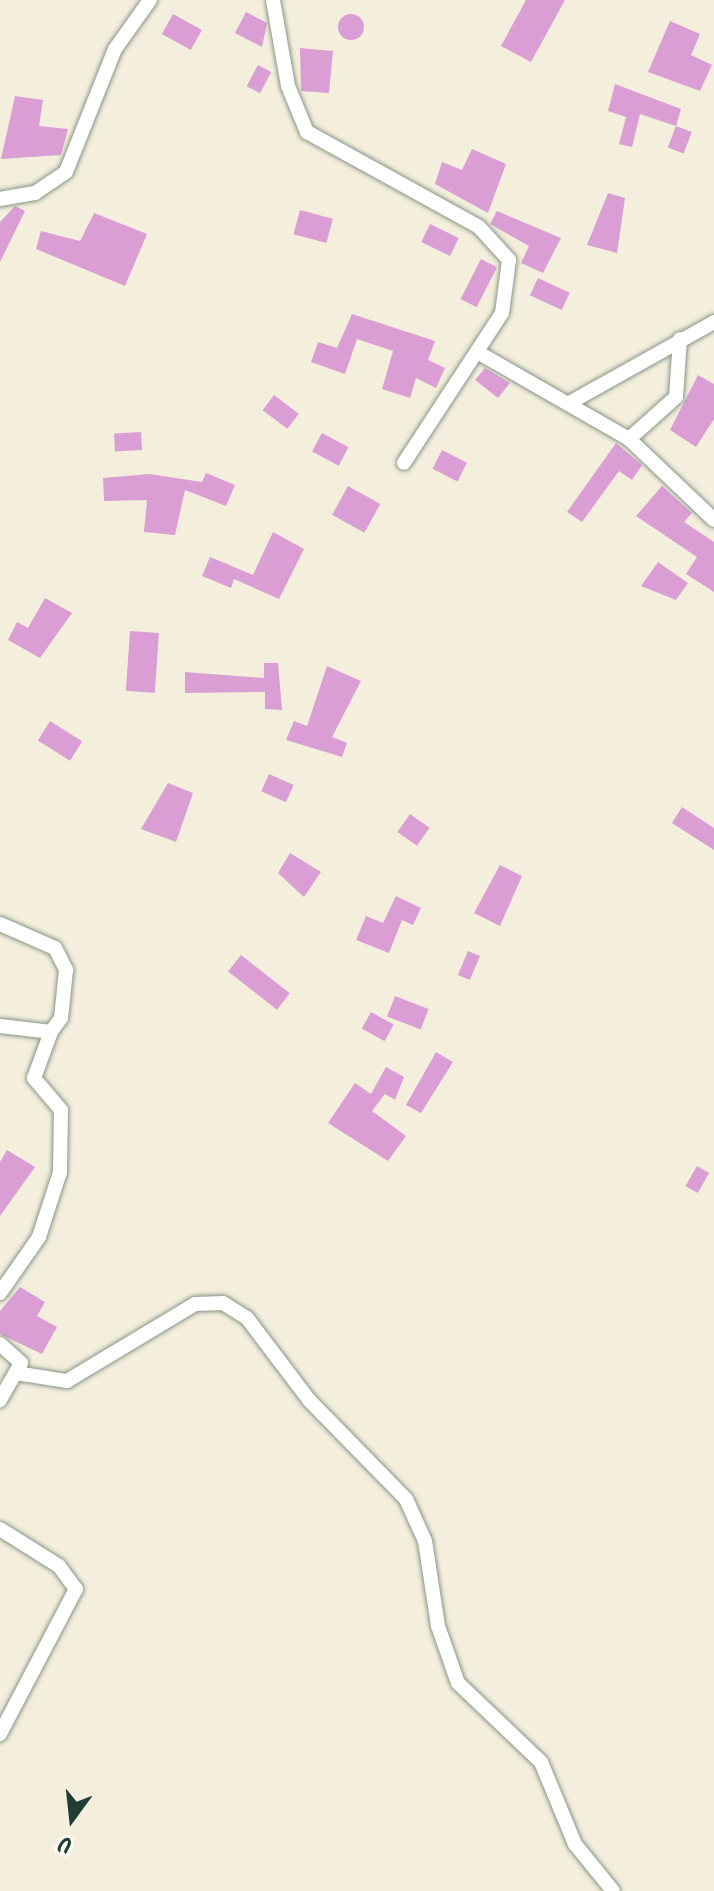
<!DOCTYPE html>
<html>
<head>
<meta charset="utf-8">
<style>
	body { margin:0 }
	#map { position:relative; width:714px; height:1891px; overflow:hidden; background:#f3efdc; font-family:Kalam,sans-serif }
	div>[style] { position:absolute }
	.building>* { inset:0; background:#da9ed4; transform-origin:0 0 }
	.round { border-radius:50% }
	.roads { filter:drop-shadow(0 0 2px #899688) drop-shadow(0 0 2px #899688) }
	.street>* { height:14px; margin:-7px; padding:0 7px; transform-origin:7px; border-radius:7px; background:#fff }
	span { translate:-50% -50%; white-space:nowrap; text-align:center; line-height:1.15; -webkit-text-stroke:6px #fdfcf7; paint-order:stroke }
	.north { position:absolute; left:32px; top:1779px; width:80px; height:80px; -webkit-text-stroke:6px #fdfcf7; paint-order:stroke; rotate:195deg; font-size:22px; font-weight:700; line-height:32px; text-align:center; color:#1f3d34 }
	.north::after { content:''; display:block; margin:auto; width:28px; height:36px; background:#1f3d34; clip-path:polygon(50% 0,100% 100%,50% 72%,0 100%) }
</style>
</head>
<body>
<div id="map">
	<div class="building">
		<i style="clip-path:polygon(526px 0,565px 0,531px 62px,501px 46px)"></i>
		<i style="clip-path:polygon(246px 12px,267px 23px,262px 47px,235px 33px)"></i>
		<i class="round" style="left:338px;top:14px;width:26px;height:26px"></i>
		<i style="left:173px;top:14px;width:33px;height:23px;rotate:29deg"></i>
		<i style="clip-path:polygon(670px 21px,700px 34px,691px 55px,712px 65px,700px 91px,648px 72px)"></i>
		<i style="clip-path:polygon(300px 48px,333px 51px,329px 93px,301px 91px)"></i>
		<i style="left:258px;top:65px;width:15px;height:24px;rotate:28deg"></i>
		<i style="clip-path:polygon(615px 84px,681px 109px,676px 126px,640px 114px,632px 147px,619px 144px,626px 117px,608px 111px)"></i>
		<i style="clip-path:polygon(15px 96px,43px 100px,39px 126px,68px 129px,61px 155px,1px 159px)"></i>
		<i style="left:676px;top:126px;width:17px;height:23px;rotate:21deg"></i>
		<i style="clip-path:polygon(472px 149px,506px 164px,488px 213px,435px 184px,442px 162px,462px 170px)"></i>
		<i style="clip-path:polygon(608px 193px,625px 198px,617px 253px,587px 245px)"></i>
		<i style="clip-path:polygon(15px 206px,25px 211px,0 262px,0 222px)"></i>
		<i style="left:300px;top:210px;width:34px;height:25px;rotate:15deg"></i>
		<i style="clip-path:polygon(497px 211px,561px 238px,543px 273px,521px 263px,529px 246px,490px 224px)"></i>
		<i style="clip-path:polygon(94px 213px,147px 234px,125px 286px,36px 249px,41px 231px,80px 241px)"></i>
		<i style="left:430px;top:224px;width:32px;height:20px;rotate:26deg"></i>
		<i style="left:481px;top:259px;width:18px;height:45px;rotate:27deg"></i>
		<i style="left:538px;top:278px;width:35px;height:19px;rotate:25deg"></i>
		<i style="clip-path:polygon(352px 314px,435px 341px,428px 360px,445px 368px,436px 388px,416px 378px,410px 398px,382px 389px,393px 351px,357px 339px,345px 374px,311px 362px,318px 342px,337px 348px)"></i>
		<i style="clip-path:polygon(485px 368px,510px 383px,498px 398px,475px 380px)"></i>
		<i style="clip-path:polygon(698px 375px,714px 384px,714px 419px,696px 447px,670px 430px)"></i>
		<i style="left:274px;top:395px;width:31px;height:19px;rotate:37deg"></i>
		<i style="left:141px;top:432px;width:18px;height:27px;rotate:87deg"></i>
		<i style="left:322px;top:433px;width:30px;height:21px;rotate:28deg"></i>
		<i style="clip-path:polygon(616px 443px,642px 465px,632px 480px,619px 471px,582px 522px,567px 512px)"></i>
		<i style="left:442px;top:450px;width:28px;height:21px;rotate:27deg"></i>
		<i style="clip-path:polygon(206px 473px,235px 485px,226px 506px,185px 490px,175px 535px,144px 532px,147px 500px,104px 501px,103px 478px,149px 474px,202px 482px)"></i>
		<i style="left:348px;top:486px;width:37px;height:33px;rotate:29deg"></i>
		<i style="clip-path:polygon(662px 486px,692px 513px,684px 522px,714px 542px,714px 592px,686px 574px,697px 557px,636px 516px)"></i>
		<i style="clip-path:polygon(273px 532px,304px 549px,279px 599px,234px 579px,231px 588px,202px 576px,210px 557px,253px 575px)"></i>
		<i style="clip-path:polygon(658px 562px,688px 583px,676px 600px,641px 586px)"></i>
		<i style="clip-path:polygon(45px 598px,72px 613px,40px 658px,8px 640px,17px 622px,28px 628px)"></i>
		<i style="left:130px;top:631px;width:29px;height:60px;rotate:4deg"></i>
		<i style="clip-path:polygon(264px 663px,278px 663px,282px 710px,265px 709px,265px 692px,185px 693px,185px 672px,264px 678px)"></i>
		<i style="clip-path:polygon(327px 666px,361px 681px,332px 737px,347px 743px,342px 757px,286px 740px,294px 721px,307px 726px)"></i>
		<i style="left:50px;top:721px;width:38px;height:23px;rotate:32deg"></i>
		<i style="left:269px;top:774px;width:27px;height:19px;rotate:24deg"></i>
		<i style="clip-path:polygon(168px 783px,193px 793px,176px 842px,141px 829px)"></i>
		<i style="clip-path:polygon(682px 807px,714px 828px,714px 850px,672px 823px)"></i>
		<i style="left:410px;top:814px;width:24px;height:22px;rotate:35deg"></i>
		<i style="clip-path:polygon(290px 853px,321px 872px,304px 897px,278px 873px)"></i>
		<i style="clip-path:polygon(500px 865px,522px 876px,500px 926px,474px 913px)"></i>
		<i style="clip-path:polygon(396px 896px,421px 908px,413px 925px,402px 920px,389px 953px,356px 940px,366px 916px,383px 923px)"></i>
		<i style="left:468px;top:951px;width:13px;height:26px;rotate:23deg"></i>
		<i style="left:241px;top:955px;width:62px;height:21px;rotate:38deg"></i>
		<i style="left:395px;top:996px;width:36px;height:22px;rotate:21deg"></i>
		<i style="left:371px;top:1012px;width:26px;height:19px;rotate:29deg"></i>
		<i style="clip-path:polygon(436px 1052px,453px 1062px,421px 1113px,406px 1105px)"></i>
		<i style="clip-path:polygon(386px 1067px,404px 1077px,395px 1100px,385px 1094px,372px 1111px,406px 1136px,388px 1161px,328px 1123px,355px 1083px,371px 1094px)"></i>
		<i style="clip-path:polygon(7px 1150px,35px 1167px,0 1216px,0 1162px)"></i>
		<i style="left:697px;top:1166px;width:14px;height:23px;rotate:30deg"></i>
		<i style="clip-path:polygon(20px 1287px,45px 1302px,37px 1316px,57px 1327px,42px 1354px,0 1334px,0 1311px)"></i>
	</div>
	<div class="roads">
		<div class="street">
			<i style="left:273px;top:0;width:87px;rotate:80.1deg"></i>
			<i style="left:288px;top:86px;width:50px;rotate:67.6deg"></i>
			<i style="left:307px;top:132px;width:196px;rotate:28.9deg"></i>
			<i style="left:479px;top:227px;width:45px;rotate:47.7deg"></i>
			<i style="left:509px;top:260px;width:53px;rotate:97.5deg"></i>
			<i style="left:502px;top:313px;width:179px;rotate:123.2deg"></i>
			<i style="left:0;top:199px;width:36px;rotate:-10deg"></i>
			<i style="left:35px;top:193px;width:37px;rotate:-34deg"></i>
			<i style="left:66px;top:172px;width:132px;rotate:-68.3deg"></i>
			<i style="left:115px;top:49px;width:60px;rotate:-54.5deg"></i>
			<i style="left:479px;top:353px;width:173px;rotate:29.8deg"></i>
			<i style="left:629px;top:439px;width:117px;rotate:43.6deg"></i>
			<i style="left:571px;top:402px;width:164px;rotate:-29.2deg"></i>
			<i style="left:629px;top:439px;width:63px;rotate:-41.8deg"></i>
			<i style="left:676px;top:397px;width:58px;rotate:-86.1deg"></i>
			<i style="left:0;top:924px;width:60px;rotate:23.6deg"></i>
			<i style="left:55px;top:948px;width:25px;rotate:63deg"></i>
			<i style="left:66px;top:970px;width:48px;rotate:95.9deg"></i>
			<i style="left:61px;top:1018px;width:17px;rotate:126deg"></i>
			<i style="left:51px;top:1032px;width:51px;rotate:-173.3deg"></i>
			<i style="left:0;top:1293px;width:68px;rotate:-55.1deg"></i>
			<i style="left:39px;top:1237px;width:68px;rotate:-72.1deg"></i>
			<i style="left:60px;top:1172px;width:62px;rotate:-89.1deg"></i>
			<i style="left:61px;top:1110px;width:42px;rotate:-130.2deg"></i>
			<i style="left:34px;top:1078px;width:49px;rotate:-69.7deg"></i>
			<i style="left:0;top:1344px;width:28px;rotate:42deg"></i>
			<i style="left:21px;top:1363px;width:43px;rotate:119.6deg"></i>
			<i style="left:16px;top:1373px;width:52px;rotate:8.9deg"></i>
			<i style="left:67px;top:1381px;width:149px;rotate:-31deg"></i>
			<i style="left:195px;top:1304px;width:28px;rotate:-2deg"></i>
			<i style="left:223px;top:1303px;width:28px;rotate:32deg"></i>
			<i style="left:247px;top:1318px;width:103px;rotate:52.9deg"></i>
			<i style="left:309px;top:1400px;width:139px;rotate:45.6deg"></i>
			<i style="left:406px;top:1499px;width:46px;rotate:65.7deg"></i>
			<i style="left:425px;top:1541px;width:86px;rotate:81.3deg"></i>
			<i style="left:438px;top:1626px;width:60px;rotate:70.7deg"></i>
			<i style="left:458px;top:1683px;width:115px;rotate:43.6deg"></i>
			<i style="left:541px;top:1762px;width:89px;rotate:67.5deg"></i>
			<i style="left:575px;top:1844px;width:60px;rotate:51deg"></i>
			<i style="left:0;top:1529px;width:70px;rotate:32.1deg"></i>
			<i style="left:59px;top:1566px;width:29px;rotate:54deg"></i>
			<i style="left:76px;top:1589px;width:164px;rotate:117.7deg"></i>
		</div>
	</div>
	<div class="north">U</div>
</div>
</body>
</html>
